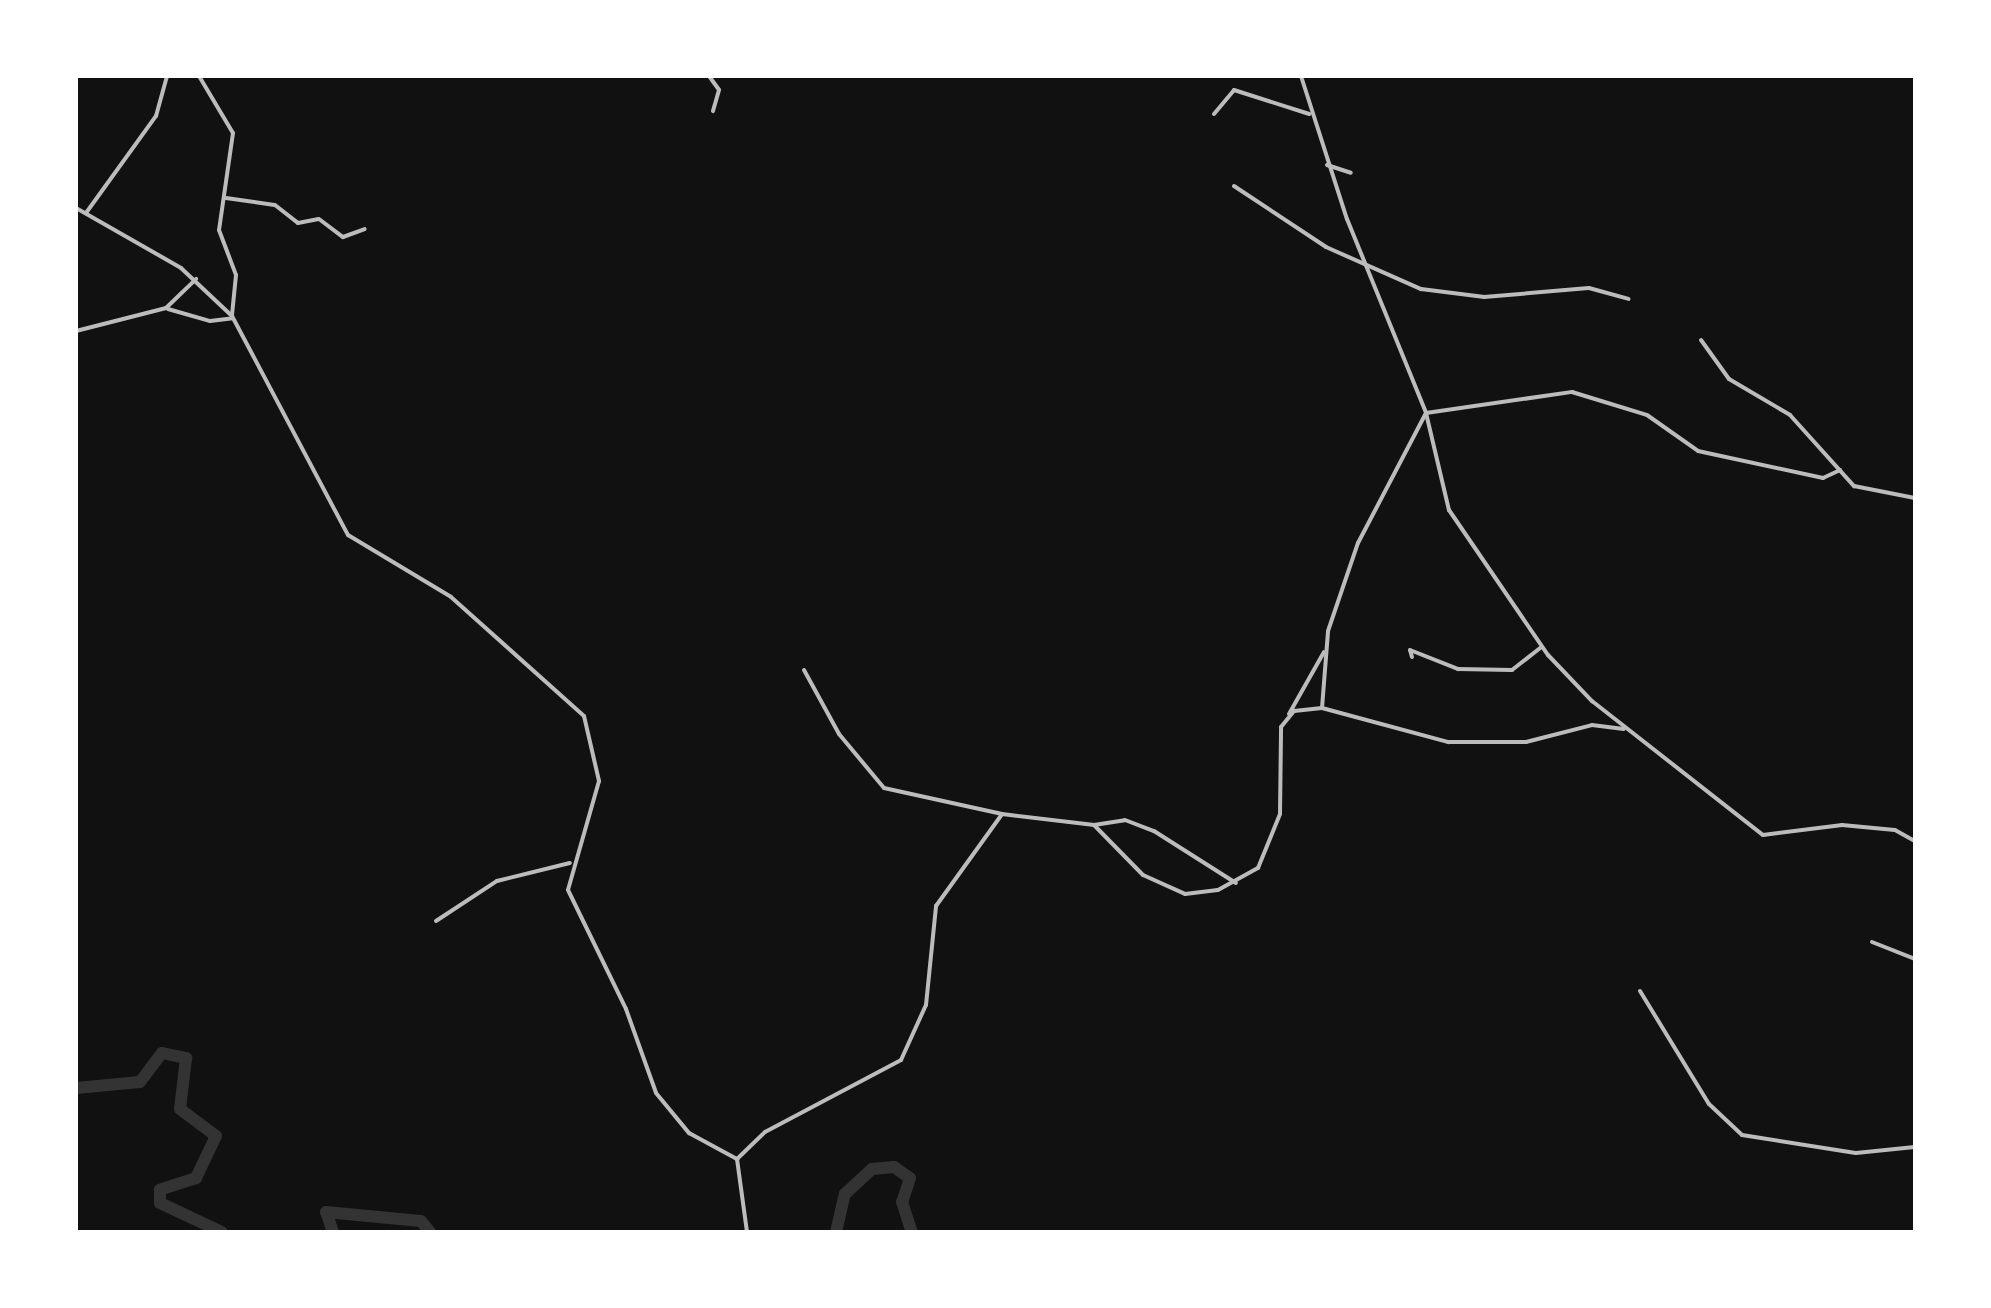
<!DOCTYPE html>
<html>
<head>
<meta charset="utf-8">
<style>
	body { margin:0 }
	#map { position:relative; width:1991px; height:1308px; overflow:hidden; background:#111; font-family:"IBM Plex Sans",sans-serif }
	div>[style] { position:absolute }
	.river>* { height:12px; margin:-6px; padding:0 6px; transform-origin:6px; border-radius:6px; background:#333 }
	.minor>* { height:4px; margin:-2px; padding:0 2px; transform-origin:2px; border-radius:2px; background:#bcbcbc }
	span { translate:-50% -50%; white-space:nowrap; text-align:center; line-height:1.15; -webkit-text-stroke:8px #fff; paint-order:stroke }
	.frame { position:absolute; inset:0; border:78px solid #fff; pointer-events:none }
</style>
</head>
<body>
<div id="map">
	<div class="river">
		<i style="left:76px;top:1088px;width:64px;rotate:-5.4deg"></i>
		<i style="left:140px;top:1082px;width:36px;rotate:-53deg"></i>
		<i style="left:162px;top:1053px;width:25px;rotate:12deg"></i>
		<i style="left:186px;top:1058px;width:51px;rotate:96.7deg"></i>
		<i style="left:180px;top:1109px;width:45px;rotate:36.9deg"></i>
		<i style="left:216px;top:1136px;width:47px;rotate:115.5deg"></i>
		<i style="left:196px;top:1178px;width:38px;rotate:162deg"></i>
		<i style="left:160px;top:1190px;width:13px;rotate:90deg"></i>
		<i style="left:160px;top:1203px;width:68px;rotate:25.1deg"></i>
		<i style="left:333px;top:1232px;width:21px;rotate:-109deg"></i>
		<i style="left:326px;top:1212px;width:95px;rotate:5.4deg"></i>
		<i style="left:421px;top:1221px;width:14px;rotate:51deg"></i>
		<i style="left:836px;top:1232px;width:39px;rotate:-77deg"></i>
		<i style="left:845px;top:1194px;width:37px;rotate:-43deg"></i>
		<i style="left:872px;top:1169px;width:22px;rotate:-5deg"></i>
		<i style="left:894px;top:1167px;width:19px;rotate:35deg"></i>
		<i style="left:910px;top:1178px;width:25px;rotate:108deg"></i>
		<i style="left:902px;top:1202px;width:32px;rotate:72deg"></i>
	</div>
	<div class="minor">
		<i style="left:199px;top:76px;width:66px;rotate:59.2deg"></i>
		<i style="left:233px;top:133px;width:98px;rotate:98.2deg"></i>
		<i style="left:219px;top:230px;width:48px;rotate:69.3deg"></i>
		<i style="left:236px;top:275px;width:40px;rotate:95.7deg"></i>
		<i style="left:709px;top:76px;width:17px;rotate:54deg"></i>
		<i style="left:719px;top:90px;width:22px;rotate:106deg"></i>
		<i style="left:1301px;top:76px;width:150px;rotate:72.2deg"></i>
		<i style="left:1347px;top:219px;width:209px;rotate:67.8deg"></i>
		<i style="left:1426px;top:413px;width:100px;rotate:76.7deg"></i>
		<i style="left:1449px;top:510px;width:176px;rotate:55.7deg"></i>
		<i style="left:1548px;top:655px;width:64px;rotate:46.3deg"></i>
		<i style="left:1592px;top:701px;width:217px;rotate:38.1deg"></i>
		<i style="left:1763px;top:835px;width:80px;rotate:-7.2deg"></i>
		<i style="left:1842px;top:825px;width:53px;rotate:5.4deg"></i>
		<i style="left:1895px;top:830px;width:23px;rotate:29deg"></i>
		<i style="left:1214px;top:114px;width:31px;rotate:-50deg"></i>
		<i style="left:1234px;top:90px;width:79px;rotate:17.7deg"></i>
		<i style="left:1327px;top:165px;width:25px;rotate:18deg"></i>
		<i style="left:1234px;top:186px;width:110px;rotate:33.5deg"></i>
		<i style="left:1326px;top:247px;width:104px;rotate:23.9deg"></i>
		<i style="left:1421px;top:289px;width:64px;rotate:7.2deg"></i>
		<i style="left:1484px;top:297px;width:105px;rotate:-4.9deg"></i>
		<i style="left:1589px;top:288px;width:41px;rotate:15.4deg"></i>
		<i style="left:226px;top:198px;width:49px;rotate:8.1deg"></i>
		<i style="left:275px;top:205px;width:29px;rotate:38deg"></i>
		<i style="left:298px;top:223px;width:21px;rotate:-11deg"></i>
		<i style="left:319px;top:219px;width:30px;rotate:37deg"></i>
		<i style="left:343px;top:237px;width:23px;rotate:-20deg"></i>
		<i style="left:76px;top:208px;width:121px;rotate:29.7deg"></i>
		<i style="left:181px;top:268px;width:70px;rotate:43.3deg"></i>
		<i style="left:232px;top:316px;width:248px;rotate:62.1deg"></i>
		<i style="left:348px;top:535px;width:120px;rotate:31deg"></i>
		<i style="left:451px;top:597px;width:178px;rotate:41.8deg"></i>
		<i style="left:584px;top:716px;width:67px;rotate:77deg"></i>
		<i style="left:599px;top:781px;width:113px;rotate:105.9deg"></i>
		<i style="left:568px;top:890px;width:132px;rotate:64deg"></i>
		<i style="left:626px;top:1009px;width:89px;rotate:70.3deg"></i>
		<i style="left:656px;top:1093px;width:52px;rotate:50.5deg"></i>
		<i style="left:689px;top:1133px;width:55px;rotate:28.4deg"></i>
		<i style="left:737px;top:1159px;width:74px;rotate:82.2deg"></i>
		<i style="left:86px;top:213px;width:120px;rotate:-54.2deg"></i>
		<i style="left:156px;top:116px;width:41px;rotate:-74.6deg"></i>
		<i style="left:168px;top:309px;width:44px;rotate:15.9deg"></i>
		<i style="left:210px;top:321px;width:23px;rotate:-7deg"></i>
		<i style="left:76px;top:331px;width:93px;rotate:-14.3deg"></i>
		<i style="left:166px;top:308px;width:42px;rotate:-44deg"></i>
		<i style="left:1701px;top:340px;width:48px;rotate:54.3deg"></i>
		<i style="left:1729px;top:379px;width:71px;rotate:30.5deg"></i>
		<i style="left:1790px;top:415px;width:96px;rotate:48deg"></i>
		<i style="left:1854px;top:486px;width:62px;rotate:11.1deg"></i>
		<i style="left:1426px;top:413px;width:148px;rotate:-8.2deg"></i>
		<i style="left:1572px;top:392px;width:78px;rotate:17deg"></i>
		<i style="left:1647px;top:415px;width:62px;rotate:35.2deg"></i>
		<i style="left:1698px;top:451px;width:128px;rotate:12.2deg"></i>
		<i style="left:1823px;top:478px;width:19px;rotate:-25deg"></i>
		<i style="left:1412px;top:657px;width:7px;rotate:-106deg"></i>
		<i style="left:1410px;top:650px;width:52px;rotate:21.6deg"></i>
		<i style="left:1458px;top:669px;width:54px;rotate:1.1deg"></i>
		<i style="left:1512px;top:670px;width:37px;rotate:-38deg"></i>
		<i style="left:804px;top:670px;width:73px;rotate:61.3deg"></i>
		<i style="left:839px;top:734px;width:70px;rotate:50.2deg"></i>
		<i style="left:884px;top:788px;width:121px;rotate:12.4deg"></i>
		<i style="left:1322px;top:708px;width:131px;rotate:15.1deg"></i>
		<i style="left:1448px;top:742px;width:78px"></i>
		<i style="left:1526px;top:742px;width:68px;rotate:-14.4deg"></i>
		<i style="left:1592px;top:725px;width:32px;rotate:7deg"></i>
		<i style="left:1289px;top:714px;width:71px;rotate:-60.6deg"></i>
		<i style="left:1094px;top:825px;width:31px;rotate:-9deg"></i>
		<i style="left:1125px;top:820px;width:31px;rotate:21deg"></i>
		<i style="left:1154px;top:831px;width:97px;rotate:32.4deg"></i>
		<i style="left:436px;top:921px;width:73px;rotate:-33.3deg"></i>
		<i style="left:497px;top:881px;width:75px;rotate:-13.9deg"></i>
		<i style="left:1872px;top:942px;width:46px;rotate:21.6deg"></i>
		<i style="left:1640px;top:991px;width:132px;rotate:58.6deg"></i>
		<i style="left:1709px;top:1104px;width:45px;rotate:43.2deg"></i>
		<i style="left:1742px;top:1135px;width:115px;rotate:9deg"></i>
		<i style="left:1856px;top:1153px;width:59px;rotate:-5.8deg"></i>
		<i style="left:737px;top:1159px;width:39px;rotate:-44deg"></i>
		<i style="left:765px;top:1132px;width:154px;rotate:-27.9deg"></i>
		<i style="left:901px;top:1060px;width:60px;rotate:-65.6deg"></i>
		<i style="left:926px;top:1005px;width:100px;rotate:-84.2deg"></i>
		<i style="left:936px;top:906px;width:113px;rotate:-54.3deg"></i>
		<i style="left:1002px;top:814px;width:93px;rotate:6.8deg"></i>
		<i style="left:1094px;top:825px;width:70px;rotate:45.6deg"></i>
		<i style="left:1143px;top:875px;width:46px;rotate:24.3deg"></i>
		<i style="left:1185px;top:894px;width:33px;rotate:-7deg"></i>
		<i style="left:1218px;top:890px;width:46px;rotate:-28.8deg"></i>
		<i style="left:1258px;top:868px;width:58px;rotate:-67.8deg"></i>
		<i style="left:1280px;top:814px;width:87px;rotate:-89.3deg"></i>
		<i style="left:1281px;top:727px;width:21px;rotate:-51deg"></i>
		<i style="left:1294px;top:711px;width:28px;rotate:-6deg"></i>
		<i style="left:1322px;top:708px;width:77px;rotate:-85.5deg"></i>
		<i style="left:1328px;top:631px;width:93px;rotate:-71.2deg"></i>
		<i style="left:1358px;top:543px;width:147px;rotate:-62.4deg"></i>
	</div>
	<div class="frame"></div>
</div>
</body>
</html>
